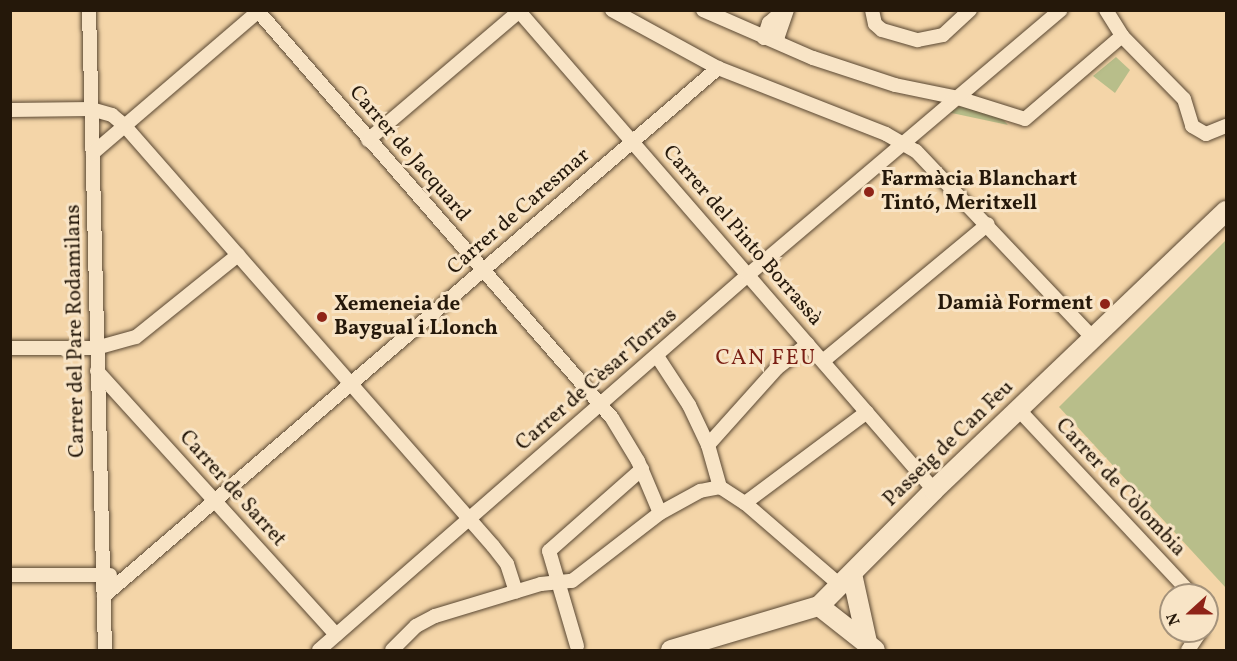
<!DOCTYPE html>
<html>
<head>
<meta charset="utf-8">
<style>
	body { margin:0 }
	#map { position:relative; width:1237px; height:661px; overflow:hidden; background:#f4d5a8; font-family:Vollkorn,serif }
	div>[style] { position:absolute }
	.green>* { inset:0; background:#b8be8a }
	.roads { filter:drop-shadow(0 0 2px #594732) drop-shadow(0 0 2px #594732) }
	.street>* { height:14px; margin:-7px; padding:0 7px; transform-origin:7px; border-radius:7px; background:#f8e4c6 }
	.secondary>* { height:20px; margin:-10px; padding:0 10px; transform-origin:10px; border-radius:10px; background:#f8e4c6 }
	.dots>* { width:16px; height:16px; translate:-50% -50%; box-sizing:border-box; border:3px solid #f8e4c6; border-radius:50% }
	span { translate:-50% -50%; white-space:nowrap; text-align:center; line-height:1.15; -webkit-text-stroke:6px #f8e4c6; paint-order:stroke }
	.street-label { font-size:21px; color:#25180a }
	.poi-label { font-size:21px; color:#25180a; font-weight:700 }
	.left { translate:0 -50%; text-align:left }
	.right { translate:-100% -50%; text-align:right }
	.neighbourhood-label { font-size:22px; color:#7a1f14; letter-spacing:1.5px }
	.frame { position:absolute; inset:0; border:12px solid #25180a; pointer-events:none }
	.north { position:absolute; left:1159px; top:583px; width:60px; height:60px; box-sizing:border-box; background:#f8e4c6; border:2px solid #a4927b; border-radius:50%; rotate:249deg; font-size:16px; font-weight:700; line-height:24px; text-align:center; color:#25180a }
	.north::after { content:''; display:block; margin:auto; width:21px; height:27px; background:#8f2418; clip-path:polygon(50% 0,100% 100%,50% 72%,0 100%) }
</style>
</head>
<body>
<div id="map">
	<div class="green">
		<i style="clip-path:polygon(1116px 57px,1130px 70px,1115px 93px,1093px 76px)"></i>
		<i style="clip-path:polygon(979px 99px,985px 100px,1008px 125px,947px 112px)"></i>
		<i style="clip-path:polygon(1226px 240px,1226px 588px,1059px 407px)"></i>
	</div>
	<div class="roads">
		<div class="street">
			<i style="left:89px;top:10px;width:640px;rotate:88.57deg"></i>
			<i style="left:257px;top:10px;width:541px;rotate:48.97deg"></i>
			<i style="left:612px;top:418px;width:50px;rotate:58.8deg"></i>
			<i style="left:638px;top:461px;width:56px;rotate:67.1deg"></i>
			<i style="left:518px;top:10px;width:635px;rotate:49.09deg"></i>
			<i style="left:612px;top:10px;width:121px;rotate:28.7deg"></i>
			<i style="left:718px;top:68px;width:180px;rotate:21.4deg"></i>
			<i style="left:886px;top:134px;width:34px;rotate:30deg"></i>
			<i style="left:916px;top:151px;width:259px;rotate:46.6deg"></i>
			<i style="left:703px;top:10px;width:120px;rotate:23.6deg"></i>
			<i style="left:813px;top:58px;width:86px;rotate:18.2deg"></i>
			<i style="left:895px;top:85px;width:64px;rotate:11.7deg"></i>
			<i style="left:958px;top:98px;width:70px;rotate:17.4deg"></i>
			<i style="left:1025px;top:119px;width:128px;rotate:-40.6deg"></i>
			<i style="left:872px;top:10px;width:14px;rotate:78deg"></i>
			<i style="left:875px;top:24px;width:9px;rotate:41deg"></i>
			<i style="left:882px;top:30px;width:37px;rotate:16deg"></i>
			<i style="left:918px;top:40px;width:25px;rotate:-11deg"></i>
			<i style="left:943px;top:35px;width:37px;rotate:-43deg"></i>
			<i style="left:1106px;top:10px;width:31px;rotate:58deg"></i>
			<i style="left:1122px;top:36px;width:88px;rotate:45.5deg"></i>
			<i style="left:1184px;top:99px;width:28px;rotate:73deg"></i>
			<i style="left:1192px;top:126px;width:16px;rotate:30deg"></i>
			<i style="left:1206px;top:134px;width:22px;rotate:-22deg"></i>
			<i style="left:764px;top:38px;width:14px;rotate:-8deg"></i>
			<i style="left:778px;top:36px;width:28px;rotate:-71deg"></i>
			<i style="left:764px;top:38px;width:16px;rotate:-72deg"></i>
			<i style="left:769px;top:23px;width:20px;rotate:-41deg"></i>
			<i style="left:10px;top:110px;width:81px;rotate:-0.7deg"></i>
			<i style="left:91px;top:109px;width:22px;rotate:16deg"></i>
			<i style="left:112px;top:115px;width:16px;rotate:40deg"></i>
			<i style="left:124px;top:125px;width:560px;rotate:48.77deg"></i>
			<i style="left:493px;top:546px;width:23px;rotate:52deg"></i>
			<i style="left:507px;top:564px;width:29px;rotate:72deg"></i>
			<i style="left:368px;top:140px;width:201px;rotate:-40.4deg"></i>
			<i style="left:93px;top:153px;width:220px;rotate:-40.6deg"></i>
			<i style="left:10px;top:348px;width:86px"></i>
			<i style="left:96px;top:348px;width:41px;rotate:-15.4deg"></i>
			<i style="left:136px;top:337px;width:131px;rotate:-38.8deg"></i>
			<i style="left:657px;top:356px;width:59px;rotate:56.9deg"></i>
			<i style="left:689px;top:405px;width:44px;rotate:64.6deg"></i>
			<i style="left:708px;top:445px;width:44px;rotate:74.1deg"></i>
			<i style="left:823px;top:361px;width:214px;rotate:-39.7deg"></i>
			<i style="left:97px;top:371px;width:356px;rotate:47.8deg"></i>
			<i style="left:1018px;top:409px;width:255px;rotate:46.9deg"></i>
			<i style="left:708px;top:445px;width:103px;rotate:-48.1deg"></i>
			<i style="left:777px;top:368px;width:39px;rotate:-38deg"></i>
			<i style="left:745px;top:503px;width:152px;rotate:-36.7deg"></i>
			<i style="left:10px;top:575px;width:100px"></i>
			<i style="left:104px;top:596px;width:810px;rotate:-40.69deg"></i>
			<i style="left:577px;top:646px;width:99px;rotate:-106.4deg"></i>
			<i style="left:549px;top:551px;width:124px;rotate:-41.4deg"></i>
			<i style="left:319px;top:650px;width:570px;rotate:-41.16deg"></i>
			<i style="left:748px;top:275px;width:410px;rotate:-40.3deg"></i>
			<i style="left:392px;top:650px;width:34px;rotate:-45deg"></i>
			<i style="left:416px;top:626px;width:21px;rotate:-28deg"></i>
			<i style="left:435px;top:616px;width:111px;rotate:-16.8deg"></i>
			<i style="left:541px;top:584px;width:31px;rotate:-6deg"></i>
			<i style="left:572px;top:581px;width:111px;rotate:-37.7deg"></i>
			<i style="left:660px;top:513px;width:46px;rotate:-28.8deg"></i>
			<i style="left:700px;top:491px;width:20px;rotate:-11deg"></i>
			<i style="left:720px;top:487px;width:30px;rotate:33deg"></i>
			<i style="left:745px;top:503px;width:125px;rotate:40.8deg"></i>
			<i style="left:1188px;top:650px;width:23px;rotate:-56deg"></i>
		</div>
		<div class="secondary">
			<i style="left:852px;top:574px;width:70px;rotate:77.6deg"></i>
			<i style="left:819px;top:606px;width:71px;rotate:38.2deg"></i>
			<i style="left:671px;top:650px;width:154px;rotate:-16.6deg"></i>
			<i style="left:819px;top:606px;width:163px;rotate:-45.2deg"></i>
			<i style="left:934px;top:490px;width:404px;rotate:-43.7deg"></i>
		</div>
	</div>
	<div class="dots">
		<i style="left:869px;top:192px;background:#8f2418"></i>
		<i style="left:1105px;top:304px;background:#8f2418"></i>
		<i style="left:322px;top:317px;background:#8f2418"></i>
	</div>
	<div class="street-label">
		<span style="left:409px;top:154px;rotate:49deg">Carrer de Jacquard</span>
		<span style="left:519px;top:212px;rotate:-41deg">Carrer de Caresmar</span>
		<span style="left:742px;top:236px;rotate:49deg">Carrer del Pinto Borrassà</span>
		<span style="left:76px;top:331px;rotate:-91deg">Carrer del Pare Rodamilans</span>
		<span style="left:597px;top:380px;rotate:-41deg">Carrer de Cèsar Torras</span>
		<span style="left:949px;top:444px;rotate:-44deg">Passeig de Can Feu</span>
		<span style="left:1120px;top:488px;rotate:47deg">Carrer de Còlombia</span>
		<span style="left:232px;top:489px;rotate:48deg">Carrer de Sarret</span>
	</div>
	<div class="poi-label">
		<span class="left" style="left:881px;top:192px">Farmàcia Blanchart<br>Tintó, Meritxell</span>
		<span class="right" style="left:1093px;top:304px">Damià Forment</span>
		<span class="left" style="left:334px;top:317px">Xemeneia de<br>Baygual i Llonch</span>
	</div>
	<div class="neighbourhood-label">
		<span style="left:766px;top:359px">CAN FEU</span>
	</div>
	<div class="frame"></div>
	<div class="north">N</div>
</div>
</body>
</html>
